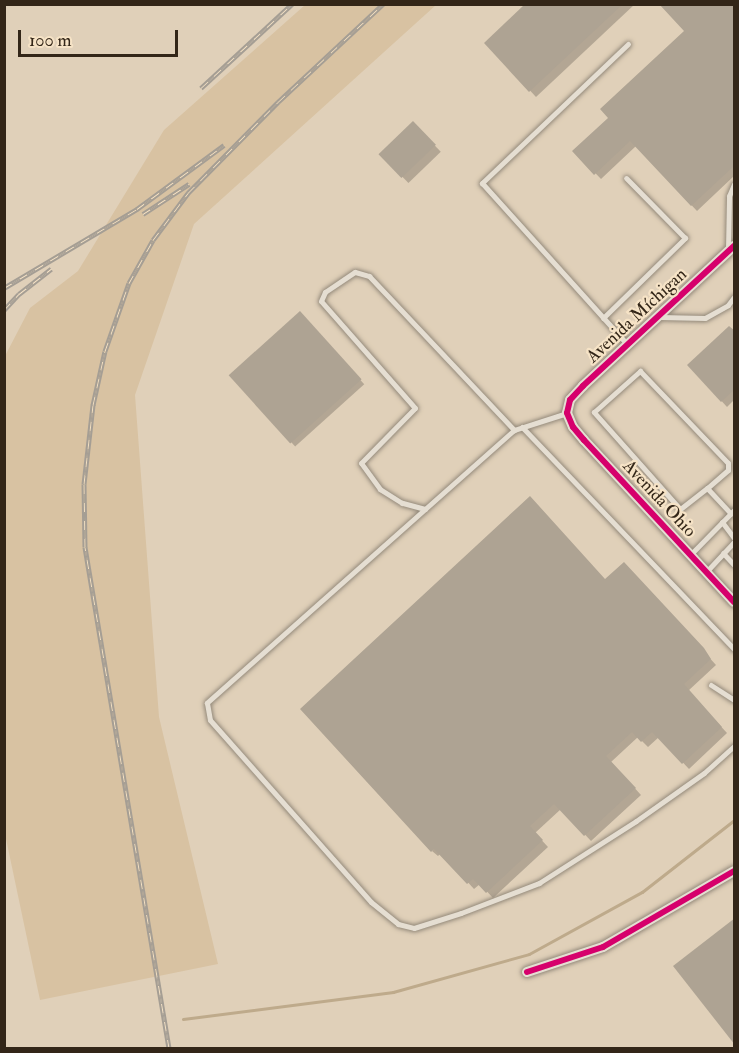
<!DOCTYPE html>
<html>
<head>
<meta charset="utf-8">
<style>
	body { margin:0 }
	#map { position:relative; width:739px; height:1053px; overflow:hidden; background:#e0d0b9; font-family:"IM FELL Double Pica",serif }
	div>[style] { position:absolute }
	.green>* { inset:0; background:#d8c2a2 }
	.shadow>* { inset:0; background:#0003; transform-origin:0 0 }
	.stream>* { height:3px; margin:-1.5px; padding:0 1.5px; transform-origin:1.5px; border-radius:1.5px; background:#beaa8b }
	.building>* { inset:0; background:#aea393; transform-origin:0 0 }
	.roads { filter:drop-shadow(0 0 2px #948a7b) drop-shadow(0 0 2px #948a7b) }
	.lane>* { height:5px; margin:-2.5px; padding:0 2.5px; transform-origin:2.5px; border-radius:2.5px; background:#e5ded2 }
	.street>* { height:10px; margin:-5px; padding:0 5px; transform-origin:5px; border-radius:5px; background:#e5ded2 }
	.rail>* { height:5px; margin-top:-2.5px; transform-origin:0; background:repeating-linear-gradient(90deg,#f6e3c6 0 9px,#a59e94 0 18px); box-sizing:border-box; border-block:2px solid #a59e94 }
	.cycleway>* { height:6px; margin:-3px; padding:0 3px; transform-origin:3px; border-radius:3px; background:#d6006c }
	span { translate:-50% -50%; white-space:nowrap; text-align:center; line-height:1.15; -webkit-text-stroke:4.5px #f6e3c6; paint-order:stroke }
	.street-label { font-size:18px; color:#332618 }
	.frame { position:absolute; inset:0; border:6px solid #332618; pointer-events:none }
	.scale { position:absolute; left:18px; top:30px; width:160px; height:27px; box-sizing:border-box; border:3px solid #332618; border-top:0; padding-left:8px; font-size:18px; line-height:21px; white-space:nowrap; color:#332618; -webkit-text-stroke:4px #f6e3c6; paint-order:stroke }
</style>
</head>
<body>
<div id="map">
	<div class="green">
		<i style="clip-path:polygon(305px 5px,436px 5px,194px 224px,135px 395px,159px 717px,218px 964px,40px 1000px,5px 834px,5px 356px,30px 308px,78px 271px,164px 130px)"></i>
	</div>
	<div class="shadow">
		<i style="clip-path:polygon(528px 4px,635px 4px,536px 97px,486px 43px)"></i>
		<i style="clip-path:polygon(734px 4px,734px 176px,697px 211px,636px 146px,601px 179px,574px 151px)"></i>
		<i style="left:413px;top:123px;width:40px;height:45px;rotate:46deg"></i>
		<i style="left:300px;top:313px;width:96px;height:93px;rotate:48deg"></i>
		<i style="clip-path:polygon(734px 333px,734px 400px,727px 407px,689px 365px)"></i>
		<i style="clip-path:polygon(629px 569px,716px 665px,688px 691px,727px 733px,689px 769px,659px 737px,648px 747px,638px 737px,611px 762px,641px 795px,591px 841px,561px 809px,535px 833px,548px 847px,493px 898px,480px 884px,474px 889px,441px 853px,438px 856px,432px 851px,606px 580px)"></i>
	</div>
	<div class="stream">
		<i style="left:183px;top:1019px;width:212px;rotate:-7.3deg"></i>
		<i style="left:393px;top:992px;width:141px;rotate:-15.6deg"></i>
		<i style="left:529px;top:954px;width:129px;rotate:-28.8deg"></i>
		<i style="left:642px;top:892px;width:117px;rotate:-38deg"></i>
	</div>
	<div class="building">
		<i style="clip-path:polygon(525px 4px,623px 4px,529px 92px,484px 43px)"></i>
		<i style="clip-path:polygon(659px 4px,735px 4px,735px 165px,691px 206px,630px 141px,594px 175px,572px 151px,608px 118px,600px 109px,684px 31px)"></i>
		<i style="left:413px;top:121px;width:33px;height:48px;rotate:46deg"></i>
		<i style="left:300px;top:311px;width:92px;height:96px;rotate:48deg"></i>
		<i style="clip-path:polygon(729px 326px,735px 331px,735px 389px,721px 402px,687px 365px)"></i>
		<i style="clip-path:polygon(530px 496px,605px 579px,624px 562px,704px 648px,711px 659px,684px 684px,722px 727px,682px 764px,652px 732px,641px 742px,632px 732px,606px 756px,636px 788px,584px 836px,554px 804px,530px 826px,543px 840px,486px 893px,473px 879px,467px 884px,434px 849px,431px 852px,300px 709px)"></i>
		<i style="clip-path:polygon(735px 918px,735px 1045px,673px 966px)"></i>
	</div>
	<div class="roads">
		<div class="lane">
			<i style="left:628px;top:44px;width:202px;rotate:136.4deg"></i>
			<i style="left:482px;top:183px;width:218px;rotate:48deg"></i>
			<i style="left:728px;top:250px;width:54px;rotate:-88.9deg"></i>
			<i style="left:729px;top:196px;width:13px;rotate:-67deg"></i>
			<i style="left:660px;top:317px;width:45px;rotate:1.3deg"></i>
			<i style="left:705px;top:318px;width:26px;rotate:-29deg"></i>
			<i style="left:728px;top:305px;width:10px;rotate:-53deg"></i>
			<i style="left:603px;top:318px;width:115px;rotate:-44.3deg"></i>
			<i style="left:685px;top:238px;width:84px;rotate:-134.5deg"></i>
			<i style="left:567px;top:413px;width:56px;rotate:162.2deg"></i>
			<i style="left:514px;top:430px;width:411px;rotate:138.4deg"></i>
			<i style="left:207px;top:703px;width:17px;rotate:80deg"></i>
			<i style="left:210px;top:720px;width:243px;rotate:48.5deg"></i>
			<i style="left:371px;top:902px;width:35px;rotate:39deg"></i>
			<i style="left:398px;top:924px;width:16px;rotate:14deg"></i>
			<i style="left:414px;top:928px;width:49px;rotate:-17.7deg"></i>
			<i style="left:461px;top:913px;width:84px;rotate:-21deg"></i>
			<i style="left:539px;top:883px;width:115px;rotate:-32.6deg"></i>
			<i style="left:636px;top:821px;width:83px;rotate:-35.2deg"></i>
			<i style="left:704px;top:773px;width:40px;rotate:-42deg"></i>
			<i style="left:522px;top:427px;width:307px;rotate:46.3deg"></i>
			<i style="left:707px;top:488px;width:34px;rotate:142deg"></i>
			<i style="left:680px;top:509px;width:130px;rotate:-131.6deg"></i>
			<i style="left:594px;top:412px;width:62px;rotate:-41.7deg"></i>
			<i style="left:640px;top:371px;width:127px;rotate:46.3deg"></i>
			<i style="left:728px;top:463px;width:7px;rotate:90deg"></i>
			<i style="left:728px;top:470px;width:28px;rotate:139deg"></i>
			<i style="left:707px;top:488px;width:35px;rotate:47deg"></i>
			<i style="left:425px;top:509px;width:24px;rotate:-165deg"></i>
			<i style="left:402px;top:503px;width:26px;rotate:-148deg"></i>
			<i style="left:380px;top:489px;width:32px;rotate:-126deg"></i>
			<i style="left:361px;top:463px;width:77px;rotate:-45.5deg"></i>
			<i style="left:415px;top:408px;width:142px;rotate:-131.3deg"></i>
			<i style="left:321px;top:301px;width:10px;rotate:-66deg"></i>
			<i style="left:325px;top:292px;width:36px;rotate:-34deg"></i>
			<i style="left:355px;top:272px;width:15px;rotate:16deg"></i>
			<i style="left:369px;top:276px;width:212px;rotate:46.7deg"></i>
			<i style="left:722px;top:522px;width:20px;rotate:53deg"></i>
			<i style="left:723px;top:553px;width:16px;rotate:47deg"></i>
			<i style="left:690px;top:555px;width:63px;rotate:-45.6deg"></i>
			<i style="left:706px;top:572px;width:41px;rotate:-47deg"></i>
			<i style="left:711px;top:685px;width:27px;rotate:33deg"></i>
		</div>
		<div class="street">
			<i style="left:734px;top:246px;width:206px;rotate:137.2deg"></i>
			<i style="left:583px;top:386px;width:19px;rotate:133deg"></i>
			<i style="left:570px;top:400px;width:13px;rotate:103deg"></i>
			<i style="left:567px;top:413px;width:15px;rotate:67deg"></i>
			<i style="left:573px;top:427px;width:17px;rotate:50deg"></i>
			<i style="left:584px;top:440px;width:221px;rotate:47.2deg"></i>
			<i style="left:527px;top:972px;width:80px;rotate:-18.2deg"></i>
			<i style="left:603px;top:947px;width:151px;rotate:-30.1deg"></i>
		</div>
	</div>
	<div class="rail">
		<i style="left:201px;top:88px;width:124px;rotate:-42.7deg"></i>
		<i style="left:143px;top:214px;width:55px;rotate:-33.1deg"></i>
		<i style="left:4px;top:288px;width:155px;rotate:-30.7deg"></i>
		<i style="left:137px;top:209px;width:108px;rotate:-36.3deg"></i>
		<i style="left:4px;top:310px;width:22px;rotate:-47deg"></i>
		<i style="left:19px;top:294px;width:41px;rotate:-38deg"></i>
		<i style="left:169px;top:1048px;width:508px;rotate:-99.52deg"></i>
		<i style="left:85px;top:547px;width:63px;rotate:-90.9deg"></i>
		<i style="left:84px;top:484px;width:80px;rotate:-83.5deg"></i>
		<i style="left:93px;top:405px;width:55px;rotate:-77.5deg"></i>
		<i style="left:105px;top:351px;width:72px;rotate:-70.6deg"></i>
		<i style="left:129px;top:283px;width:49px;rotate:-60.8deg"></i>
		<i style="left:153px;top:240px;width:59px;rotate:-53.3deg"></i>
		<i style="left:188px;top:193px;width:128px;rotate:-45.3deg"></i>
		<i style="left:278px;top:102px;width:144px;rotate:-43deg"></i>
	</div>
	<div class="cycleway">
		<i style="left:734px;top:246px;width:206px;rotate:137.2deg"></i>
		<i style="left:583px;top:386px;width:19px;rotate:133deg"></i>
		<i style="left:570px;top:400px;width:13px;rotate:103deg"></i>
		<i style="left:567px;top:413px;width:15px;rotate:67deg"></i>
		<i style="left:573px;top:427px;width:17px;rotate:50deg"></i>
		<i style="left:584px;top:440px;width:221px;rotate:47.2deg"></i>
		<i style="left:527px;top:972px;width:80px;rotate:-18.2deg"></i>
		<i style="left:603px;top:947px;width:151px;rotate:-30.1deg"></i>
	</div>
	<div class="street-label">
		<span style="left:637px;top:316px;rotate:-43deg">Avenida Míchigan</span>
		<span style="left:659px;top:499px;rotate:47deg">Avenida Ohio</span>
	</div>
	<div class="frame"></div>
	<div class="scale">100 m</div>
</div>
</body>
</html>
